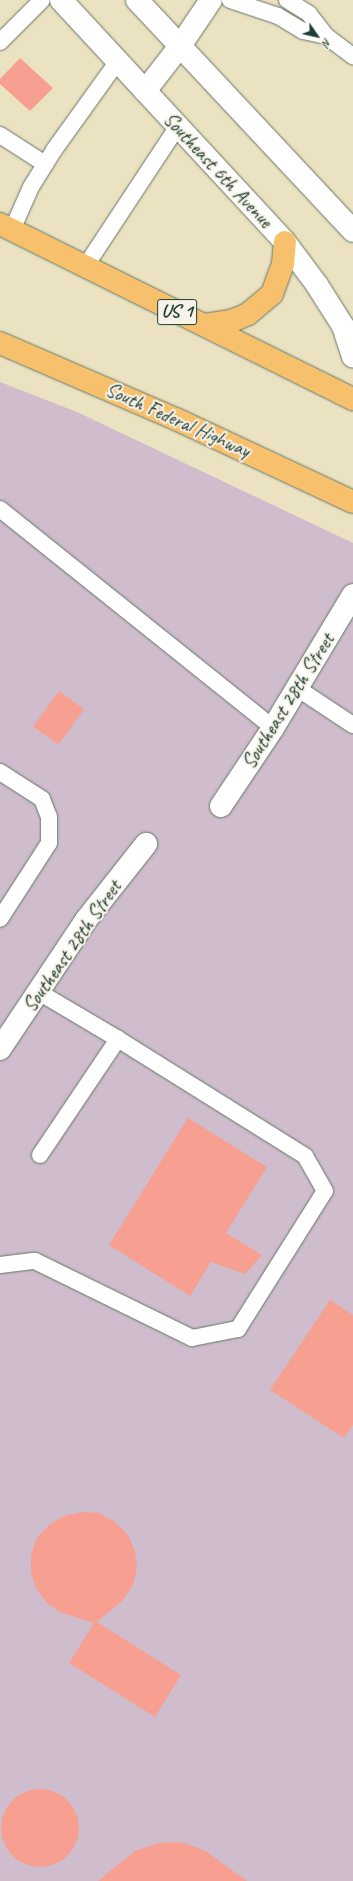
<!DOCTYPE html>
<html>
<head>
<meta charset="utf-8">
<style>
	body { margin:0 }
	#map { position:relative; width:353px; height:1881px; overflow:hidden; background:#ebe2c2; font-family:Caveat,sans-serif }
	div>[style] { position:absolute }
	.industrial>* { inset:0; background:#cfbdce }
	.building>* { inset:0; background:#f79f90; transform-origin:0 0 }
	.round { border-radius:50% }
	.roads { filter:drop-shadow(0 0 1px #676) drop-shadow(0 0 1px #676) }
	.service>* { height:16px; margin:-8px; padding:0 8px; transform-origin:8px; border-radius:8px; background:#fff }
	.minor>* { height:22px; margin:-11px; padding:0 11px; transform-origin:11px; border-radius:11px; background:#fff }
	.tertiary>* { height:22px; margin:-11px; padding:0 11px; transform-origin:11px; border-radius:11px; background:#fff }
	.primary>* { height:22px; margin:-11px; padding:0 11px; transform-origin:11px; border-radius:11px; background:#f7c06c }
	span { translate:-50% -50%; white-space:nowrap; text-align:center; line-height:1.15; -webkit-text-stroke:4px #f7f3e8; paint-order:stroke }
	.shield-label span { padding:1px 3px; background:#f7f3e8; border:1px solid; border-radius:3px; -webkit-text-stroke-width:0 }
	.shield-label { font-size:19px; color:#1f3d34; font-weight:700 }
	.street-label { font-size:20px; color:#1f3d34 }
	.north { position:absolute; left:297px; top:16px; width:40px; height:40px; -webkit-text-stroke:3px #f7f3e8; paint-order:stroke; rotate:124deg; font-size:11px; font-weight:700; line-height:16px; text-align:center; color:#1f3d34 }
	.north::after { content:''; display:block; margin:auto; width:14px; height:18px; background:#1f3d34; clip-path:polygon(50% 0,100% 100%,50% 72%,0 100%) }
</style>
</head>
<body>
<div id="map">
	<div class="industrial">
		<i style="clip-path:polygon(0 382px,77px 412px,353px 543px,353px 1881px,0 1881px)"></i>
	</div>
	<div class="building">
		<i style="clip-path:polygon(20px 58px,53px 88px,30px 111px,0 84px,0 79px)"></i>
		<i style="left:59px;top:691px;width:31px;height:44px;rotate:36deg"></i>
		<i style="clip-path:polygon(188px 1118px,267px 1167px,226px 1233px,262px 1255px,245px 1274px,211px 1262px,190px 1296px,109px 1245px)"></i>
		<i style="clip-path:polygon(330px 1300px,353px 1315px,353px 1425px,344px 1438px,270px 1390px)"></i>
		<i style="clip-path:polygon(82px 1512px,99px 1513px,115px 1522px,128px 1535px,135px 1551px,137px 1568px,133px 1585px,123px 1600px,97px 1622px,181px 1675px,155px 1717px,69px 1663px,94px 1623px,60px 1612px,47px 1603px,36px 1588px,31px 1572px,31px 1555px,37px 1538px,49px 1525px,64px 1516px)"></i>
		<i class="round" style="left:1px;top:1789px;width:78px;height:78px"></i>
		<i style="clip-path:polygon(181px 1842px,204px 1850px,247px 1881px,98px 1881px,135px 1851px,158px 1843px)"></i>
	</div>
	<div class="roads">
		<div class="service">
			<i style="left:230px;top:0;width:51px;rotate:18.4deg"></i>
			<i style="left:278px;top:16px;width:29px;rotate:31deg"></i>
			<i style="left:303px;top:31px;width:24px;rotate:12deg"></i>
			<i style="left:287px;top:0;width:26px;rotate:32deg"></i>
			<i style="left:309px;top:14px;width:28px;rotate:52deg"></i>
			<i style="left:326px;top:36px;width:34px;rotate:37deg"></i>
			<i style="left:0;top:42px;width:59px;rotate:-45deg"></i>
			<i style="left:0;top:135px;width:54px;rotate:32.8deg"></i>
			<i style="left:12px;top:230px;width:47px;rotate:-66.2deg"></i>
			<i style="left:31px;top:187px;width:44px;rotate:-58.1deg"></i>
			<i style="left:54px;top:150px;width:110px;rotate:-54.3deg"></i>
			<i style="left:85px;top:267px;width:169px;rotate:-56.6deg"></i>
			<i style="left:0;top:509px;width:350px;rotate:38.7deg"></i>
			<i style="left:297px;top:688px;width:67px;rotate:33.5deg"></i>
			<i style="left:0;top:772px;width:50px;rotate:32.7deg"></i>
			<i style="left:42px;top:799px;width:19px;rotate:69deg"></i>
			<i style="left:49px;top:817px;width:26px;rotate:90deg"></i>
			<i style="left:49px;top:843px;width:90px;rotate:122.8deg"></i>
			<i style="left:40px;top:1155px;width:140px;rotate:-56.1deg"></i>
			<i style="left:0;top:1265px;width:35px;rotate:-7deg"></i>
			<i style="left:35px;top:1261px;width:175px;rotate:26.1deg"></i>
			<i style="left:192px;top:1338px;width:47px;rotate:-11.1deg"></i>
			<i style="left:238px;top:1329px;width:163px;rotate:-57.8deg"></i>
			<i style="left:325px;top:1191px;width:40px;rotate:-119.7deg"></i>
			<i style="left:305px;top:1156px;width:221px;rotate:-148deg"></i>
			<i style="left:118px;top:1039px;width:92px;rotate:-149.3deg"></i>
		</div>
		<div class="minor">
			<i style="left:145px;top:91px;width:57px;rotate:-52.1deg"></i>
			<i style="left:180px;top:46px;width:55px;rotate:-56deg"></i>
			<i style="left:221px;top:806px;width:94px;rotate:-56.3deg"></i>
			<i style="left:273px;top:728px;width:155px;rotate:-59deg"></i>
			<i style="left:0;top:1049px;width:155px;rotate:-56.3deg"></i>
			<i style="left:86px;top:920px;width:97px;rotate:-51.7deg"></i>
		</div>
		<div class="tertiary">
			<i style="left:61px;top:0;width:330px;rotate:47.2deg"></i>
			<i style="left:285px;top:242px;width:54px;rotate:53.3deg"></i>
			<i style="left:317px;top:285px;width:49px;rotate:57.6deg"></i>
			<i style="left:343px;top:326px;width:32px;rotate:72deg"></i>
			<i style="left:137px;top:0;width:316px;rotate:46.9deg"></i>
		</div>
		<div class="primary">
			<i style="left:0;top:224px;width:394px;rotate:26.4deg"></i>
			<i style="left:204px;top:325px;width:30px;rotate:-9deg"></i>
			<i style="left:234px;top:320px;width:15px;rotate:-23deg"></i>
			<i style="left:248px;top:314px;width:31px;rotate:-40deg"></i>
			<i style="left:272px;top:294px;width:32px;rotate:-70deg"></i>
			<i style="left:283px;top:264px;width:22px;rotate:-85deg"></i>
			<i style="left:0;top:343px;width:192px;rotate:23.4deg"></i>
			<i style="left:176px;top:419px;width:195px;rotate:25.1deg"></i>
		</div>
	</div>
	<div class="shield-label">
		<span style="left:177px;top:312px">US 1</span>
	</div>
	<div class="street-label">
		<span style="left:218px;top:170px;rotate:47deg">Southeast 6th Avenue</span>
		<span style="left:178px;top:420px;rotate:24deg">South Federal Highway</span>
		<span style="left:288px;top:701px;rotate:-58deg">Southeast 28th Street</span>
		<span style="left:72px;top:946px;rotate:-55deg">Southeast 28th Street</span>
	</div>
	<div class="north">N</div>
</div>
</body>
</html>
